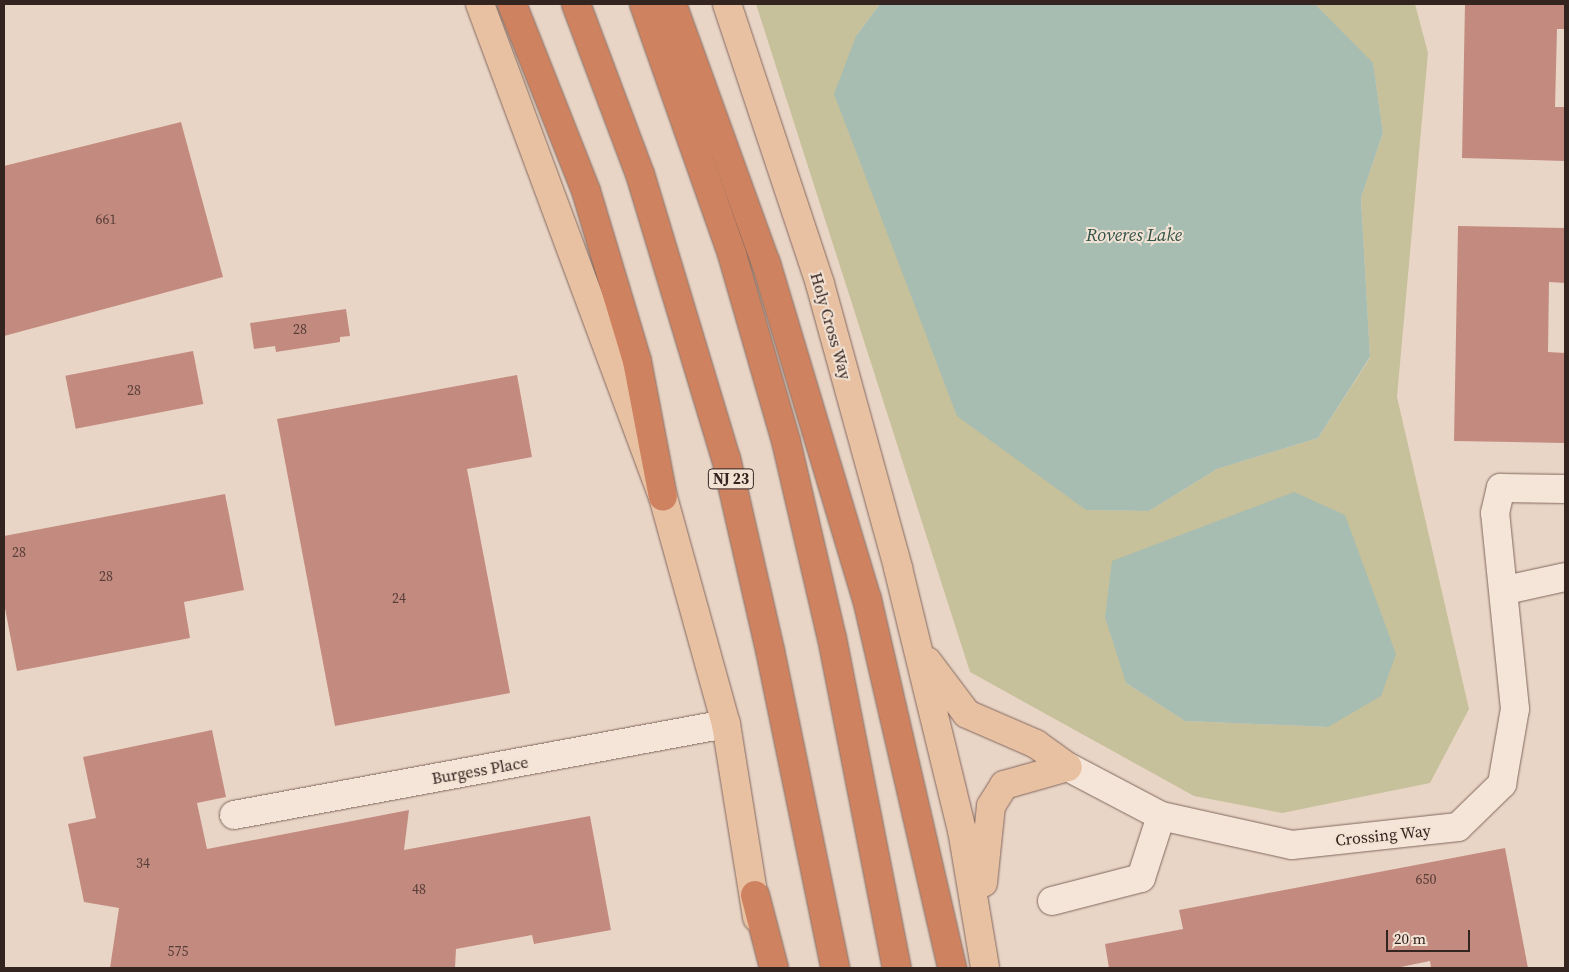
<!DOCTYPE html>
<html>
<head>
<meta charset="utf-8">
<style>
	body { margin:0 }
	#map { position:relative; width:1569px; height:972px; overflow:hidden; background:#e9d5c6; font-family:"Source Serif 4",serif }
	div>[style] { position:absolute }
	.green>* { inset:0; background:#c6c09b }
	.water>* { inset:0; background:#a7bdb1 }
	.building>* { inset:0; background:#c38b80; transform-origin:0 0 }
	.roads { filter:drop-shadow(0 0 1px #82685e) drop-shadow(0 0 1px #82685e) }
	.minor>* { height:28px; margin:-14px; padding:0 14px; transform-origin:14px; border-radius:14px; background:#f5e5d8 }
	.major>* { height:28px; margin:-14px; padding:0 14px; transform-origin:14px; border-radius:14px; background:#e8c0a2 }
	.highway>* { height:28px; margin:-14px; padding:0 14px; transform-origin:14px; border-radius:14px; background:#ce8260 }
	span { translate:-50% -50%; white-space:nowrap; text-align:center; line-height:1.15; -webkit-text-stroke:4px #f1e2d4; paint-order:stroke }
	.number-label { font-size:14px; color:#583e38 }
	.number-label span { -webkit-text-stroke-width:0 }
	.shield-label span { padding:1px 4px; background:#f1e2d4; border:1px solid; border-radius:4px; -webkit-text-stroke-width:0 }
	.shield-label { font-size:15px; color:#342420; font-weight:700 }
	.street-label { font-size:16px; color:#342420 }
	.water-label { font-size:18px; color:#315247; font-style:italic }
	.frame { position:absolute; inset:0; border:5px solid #342420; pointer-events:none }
	.scale { position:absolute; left:1386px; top:930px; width:84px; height:22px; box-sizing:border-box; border:2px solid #342420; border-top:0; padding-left:6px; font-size:15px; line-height:18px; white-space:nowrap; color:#342420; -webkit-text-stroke:4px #f1e2d4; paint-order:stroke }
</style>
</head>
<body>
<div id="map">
	<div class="green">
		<i style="clip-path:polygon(evenodd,756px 4px,880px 4px,856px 36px,1086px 510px,1149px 511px,1217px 469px,1318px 438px,1370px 358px,1361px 198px,1383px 133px,1373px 64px,1315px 4px,1415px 4px,1428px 53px,1397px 397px,1469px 709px,1430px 783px,1282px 813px,1194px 796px,970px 672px,756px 4px,1126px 683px,1328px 727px,1185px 721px,1126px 683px)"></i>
	</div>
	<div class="water">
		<i style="clip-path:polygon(880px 4px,1315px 4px,1373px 63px,1383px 133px,1361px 198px,1370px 357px,1318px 438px,1217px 469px,1149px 511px,1086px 510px,957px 416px,834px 94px,856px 36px)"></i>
		<i style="clip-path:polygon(1294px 492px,1345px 515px,1396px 654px,1381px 696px,1328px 727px,1185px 721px,1126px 683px,1105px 617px,1112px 561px)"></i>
	</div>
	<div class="building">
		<i style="clip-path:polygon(1465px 4px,1565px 4px,1565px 29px,1557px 29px,1555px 107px,1565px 107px,1565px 161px,1462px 158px)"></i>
		<i style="clip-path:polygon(181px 122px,223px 277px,4px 336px,4px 166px)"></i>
		<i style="clip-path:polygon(1458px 226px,1565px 228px,1565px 283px,1549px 282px,1548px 352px,1565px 353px,1565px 443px,1454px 441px)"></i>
		<i style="clip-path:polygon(346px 309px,350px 336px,340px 337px,340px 342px,276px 352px,275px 346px,254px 349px,250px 323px)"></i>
		<i style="left:193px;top:351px;width:54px;height:130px;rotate:79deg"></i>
		<i style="clip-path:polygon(517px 375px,532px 457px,467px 469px,510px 693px,335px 726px,277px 419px)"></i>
		<i style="clip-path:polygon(225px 494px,244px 590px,184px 602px,190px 638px,17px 671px,4px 603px,4px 536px)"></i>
		<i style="clip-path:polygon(212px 730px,226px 797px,197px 803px,207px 849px,409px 810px,404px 850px,590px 816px,611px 930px,534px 944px,532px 935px,456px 949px,455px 968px,110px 968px,119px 908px,84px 902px,68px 824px,96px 818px,83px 757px)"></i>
		<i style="clip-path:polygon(1505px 848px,1528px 968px,1431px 968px,1430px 961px,1396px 968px,1109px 968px,1105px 944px,1183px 929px,1179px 910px)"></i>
	</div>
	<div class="roads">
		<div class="minor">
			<i style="left:1506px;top:590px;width:60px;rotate:-12.4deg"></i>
			<i style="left:1068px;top:767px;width:105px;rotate:27.8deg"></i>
			<i style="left:1161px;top:816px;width:134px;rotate:12.5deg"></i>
			<i style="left:1292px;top:845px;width:167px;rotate:-6.2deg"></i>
			<i style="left:1458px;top:827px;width:62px;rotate:-44.3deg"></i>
			<i style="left:1502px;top:784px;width:76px;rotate:-80.2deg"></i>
			<i style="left:1515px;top:709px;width:197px;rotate:-95.8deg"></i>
			<i style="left:1495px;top:513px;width:26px;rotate:-77deg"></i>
			<i style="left:1501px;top:488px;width:64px;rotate:0.9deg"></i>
			<i style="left:234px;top:815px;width:500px;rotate:-10.48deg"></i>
			<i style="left:1052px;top:901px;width:92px;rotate:-14.5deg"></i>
			<i style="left:1141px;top:878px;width:65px;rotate:-72.1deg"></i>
		</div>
		<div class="major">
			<i style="left:480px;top:4px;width:526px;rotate:69.64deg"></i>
			<i style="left:663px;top:497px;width:236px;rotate:74.5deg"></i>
			<i style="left:726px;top:724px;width:196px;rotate:80.9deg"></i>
			<i style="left:727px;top:4px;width:295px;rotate:71.6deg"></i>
			<i style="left:820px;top:284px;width:295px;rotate:74.6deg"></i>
			<i style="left:898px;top:568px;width:270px;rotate:76.3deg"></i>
			<i style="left:962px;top:830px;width:140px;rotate:80.5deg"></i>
			<i style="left:927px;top:661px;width:66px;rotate:53deg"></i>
			<i style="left:967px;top:714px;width:75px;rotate:23.5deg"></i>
			<i style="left:1036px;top:744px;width:39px;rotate:36deg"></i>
			<i style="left:983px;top:883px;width:77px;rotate:-84.1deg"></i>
			<i style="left:991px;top:806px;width:25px;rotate:-58deg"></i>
			<i style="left:1004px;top:785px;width:66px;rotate:-15.7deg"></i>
		</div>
		<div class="highway">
			<i style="left:512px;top:4px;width:201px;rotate:68.4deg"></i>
			<i style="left:586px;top:191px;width:177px;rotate:73.3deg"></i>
			<i style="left:637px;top:361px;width:138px;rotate:79.2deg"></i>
			<i style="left:576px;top:4px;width:182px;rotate:69.4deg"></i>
			<i style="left:640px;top:174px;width:297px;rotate:73.2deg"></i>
			<i style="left:726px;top:458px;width:197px;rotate:77.1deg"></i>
			<i style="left:770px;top:650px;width:325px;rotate:78.4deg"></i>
			<i style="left:644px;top:4px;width:265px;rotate:70.6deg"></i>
			<i style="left:732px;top:254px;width:195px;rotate:73.9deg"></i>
			<i style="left:786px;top:441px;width:202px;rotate:76.9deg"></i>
			<i style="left:832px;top:638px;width:336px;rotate:78.9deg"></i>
			<i style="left:672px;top:4px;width:276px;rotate:70.1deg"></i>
			<i style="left:766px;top:263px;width:351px;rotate:73.3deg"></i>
			<i style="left:867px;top:599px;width:379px;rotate:77deg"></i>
			<i style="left:755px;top:895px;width:75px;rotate:75.4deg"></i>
		</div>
	</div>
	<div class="number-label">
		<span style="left:106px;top:219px">661</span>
		<span style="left:300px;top:329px">28</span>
		<span style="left:134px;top:390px">28</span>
		<span style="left:19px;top:552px">28</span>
		<span style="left:106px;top:576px">28</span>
		<span style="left:399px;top:598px">24</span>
		<span style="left:143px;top:863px">34</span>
		<span style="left:1426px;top:879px">650</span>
		<span style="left:419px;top:889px">48</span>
		<span style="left:178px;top:951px">575</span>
	</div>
	<div class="shield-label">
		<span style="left:731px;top:479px">NJ 23</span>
	</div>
	<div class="street-label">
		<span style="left:831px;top:326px;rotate:74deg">Holy Cross Way</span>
		<span style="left:480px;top:770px;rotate:-10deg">Burgess Place</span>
		<span style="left:1383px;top:835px;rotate:-6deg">Crossing Way</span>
	</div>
	<div class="water-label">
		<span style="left:1134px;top:235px">Roveres Lake</span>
	</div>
	<div class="frame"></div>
	<div class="scale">20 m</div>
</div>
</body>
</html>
